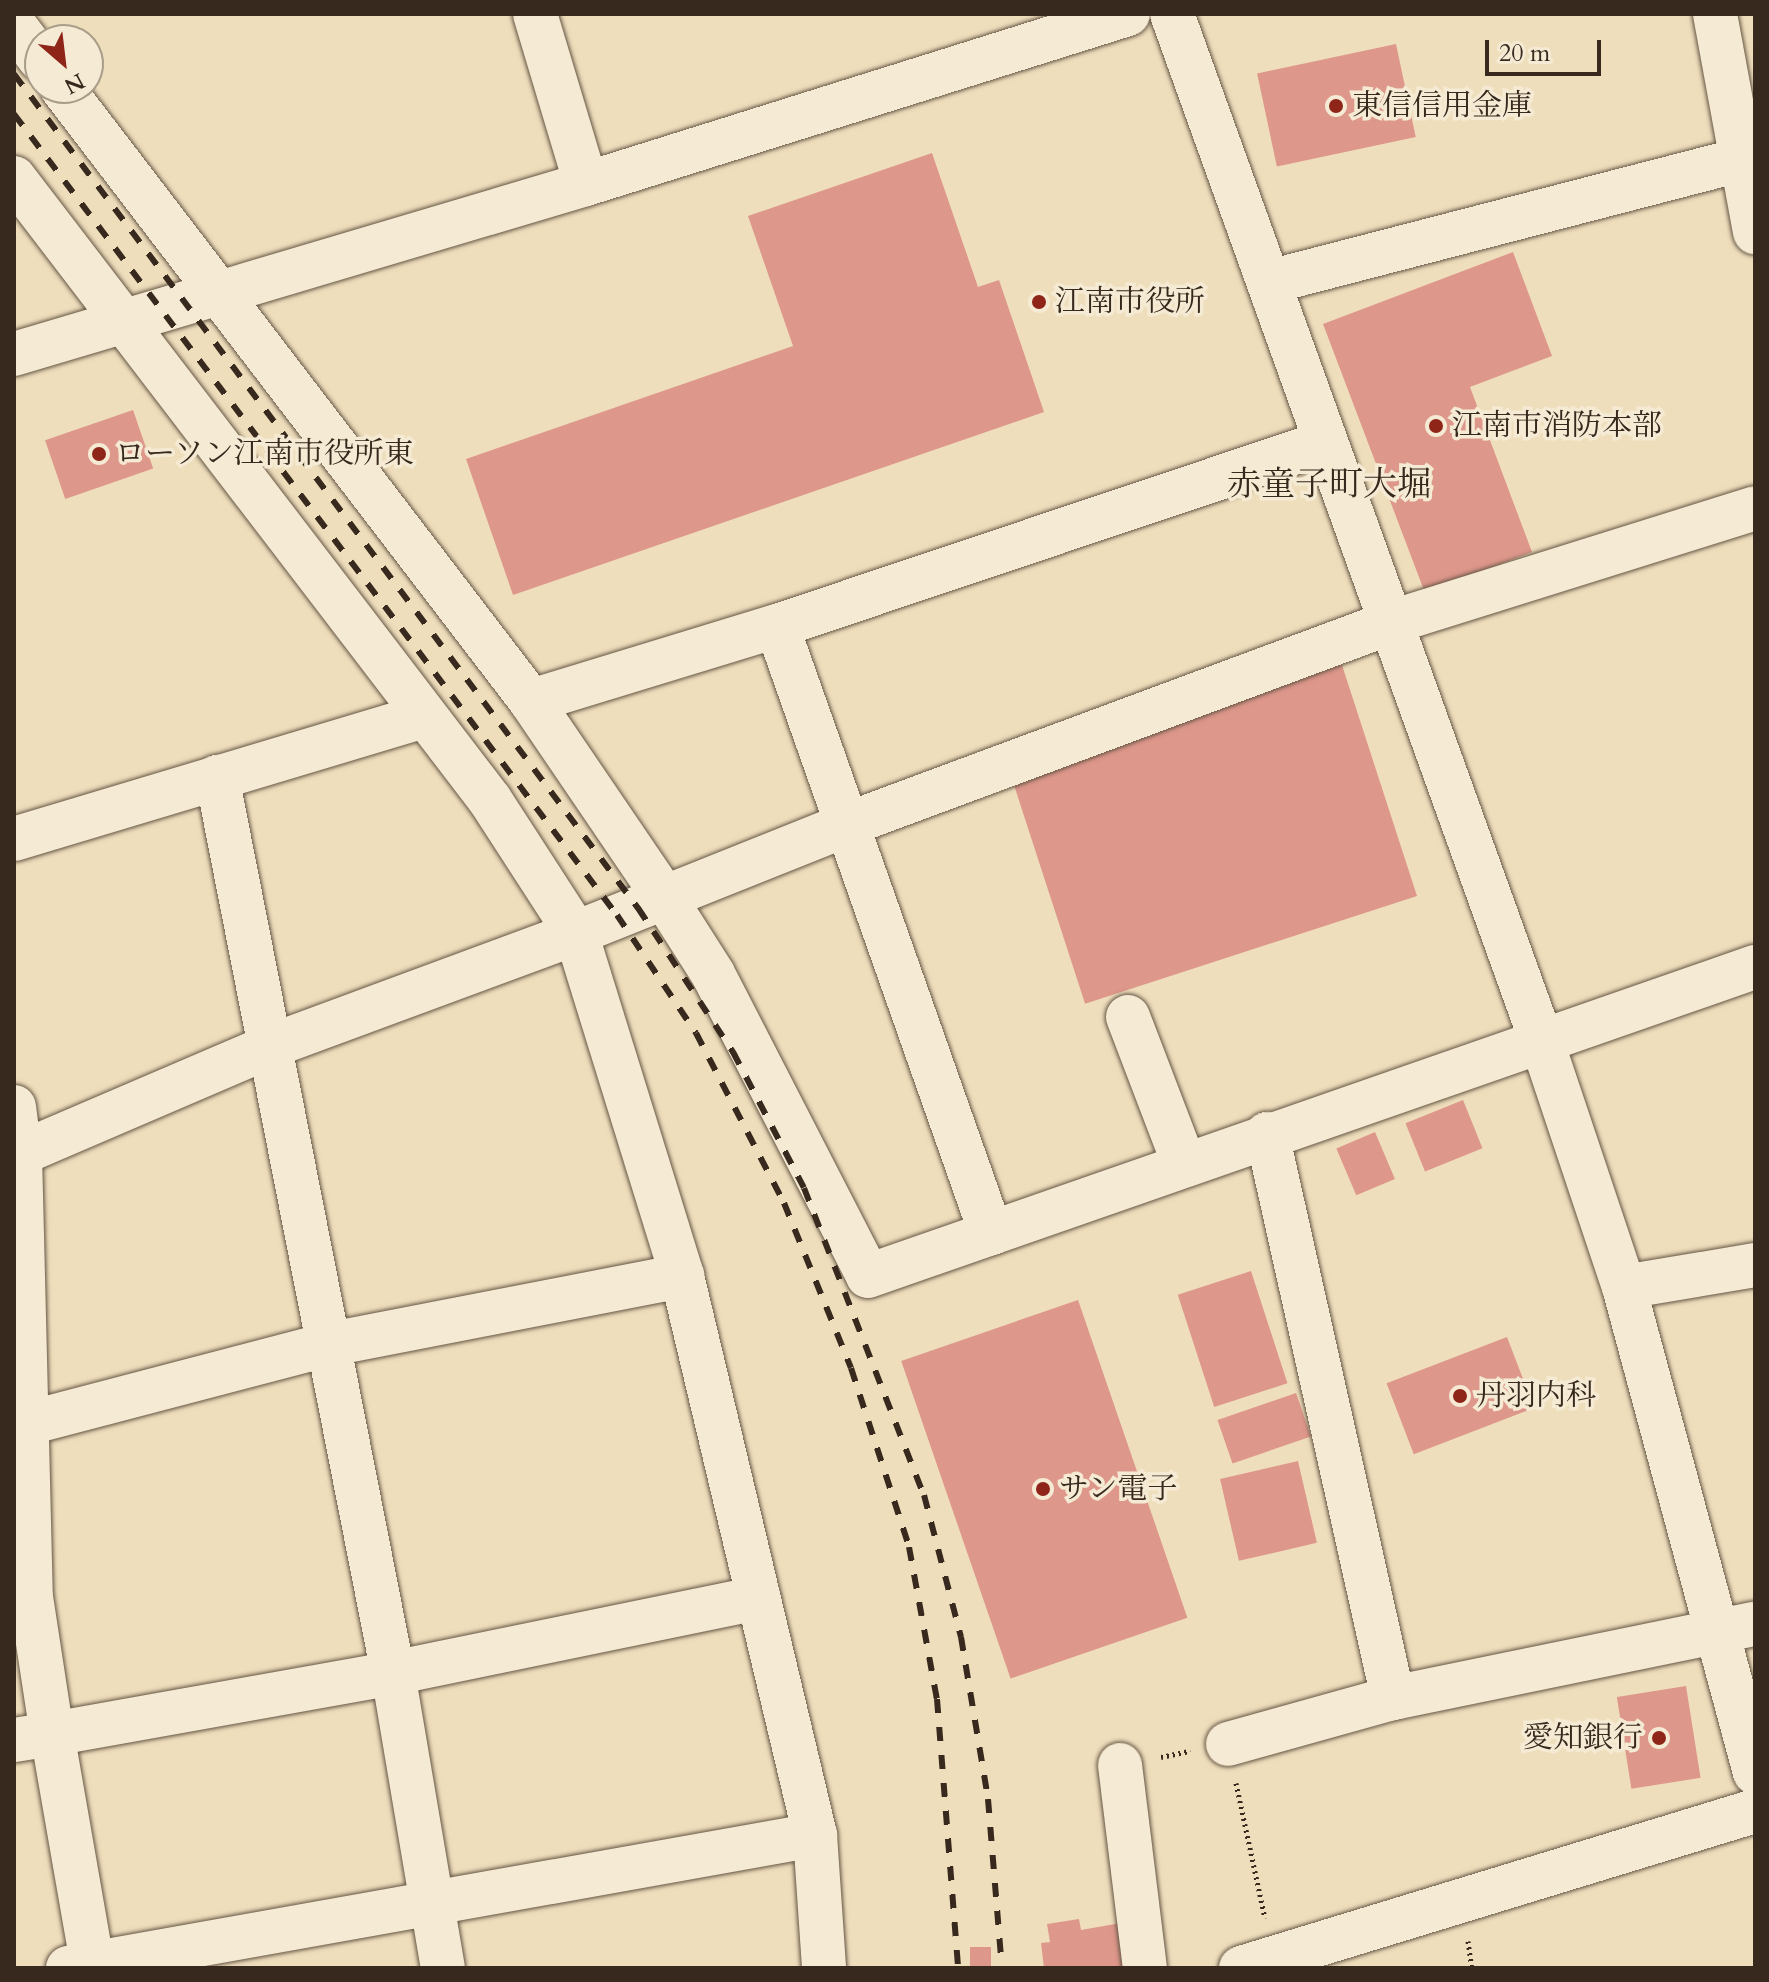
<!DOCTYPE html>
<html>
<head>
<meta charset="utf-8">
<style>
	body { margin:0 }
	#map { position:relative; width:1769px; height:1982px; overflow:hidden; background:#efdebc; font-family:Cardo,"Noto Serif JP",serif }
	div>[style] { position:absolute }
	.building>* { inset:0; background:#de978b; transform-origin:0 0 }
	.path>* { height:5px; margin-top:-2.5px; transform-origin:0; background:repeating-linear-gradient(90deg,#37291d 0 2px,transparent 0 6px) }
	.roads { filter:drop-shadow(0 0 2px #655645) drop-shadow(0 0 2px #655645) }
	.minor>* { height:44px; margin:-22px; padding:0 22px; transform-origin:22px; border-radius:22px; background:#f5ead3 }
	.rail>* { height:6px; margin-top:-3px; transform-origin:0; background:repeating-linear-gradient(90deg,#37291d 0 14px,transparent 0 28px) }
	.dots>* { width:22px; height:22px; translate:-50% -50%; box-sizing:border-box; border:4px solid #f5ead3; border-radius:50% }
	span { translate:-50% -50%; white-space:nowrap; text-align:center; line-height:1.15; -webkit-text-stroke:7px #f5ead3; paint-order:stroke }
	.poi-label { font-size:30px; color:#37291d }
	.left { translate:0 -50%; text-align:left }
	.right { translate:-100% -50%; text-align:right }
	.quarter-label { font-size:34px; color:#37291d }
	.frame { position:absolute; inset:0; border:16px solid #37291d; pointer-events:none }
	.north { position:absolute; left:24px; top:24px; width:80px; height:80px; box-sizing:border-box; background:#f5ead3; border:2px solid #a99d8a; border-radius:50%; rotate:152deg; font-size:22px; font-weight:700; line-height:32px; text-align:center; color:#37291d }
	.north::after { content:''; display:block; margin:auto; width:28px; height:36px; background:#8f2418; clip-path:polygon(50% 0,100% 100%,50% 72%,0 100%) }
	.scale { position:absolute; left:1485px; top:40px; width:116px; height:36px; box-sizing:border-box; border:4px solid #37291d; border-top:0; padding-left:10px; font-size:24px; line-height:28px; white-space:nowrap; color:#37291d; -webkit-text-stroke:6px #f5ead3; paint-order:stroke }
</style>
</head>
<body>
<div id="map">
	<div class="building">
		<i style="left:1396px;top:44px;width:95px;height:142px;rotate:78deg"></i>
		<i style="clip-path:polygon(932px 153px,978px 287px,999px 280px,1044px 412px,513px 595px,466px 459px,793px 346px,748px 216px)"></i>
		<i style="clip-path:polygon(1513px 252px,1552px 356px,1470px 387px,1532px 552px,1425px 593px,1323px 324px)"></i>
		<i style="left:133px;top:410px;width:62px;height:93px;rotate:71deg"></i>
		<i style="left:1341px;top:662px;width:246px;height:349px;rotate:72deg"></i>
		<i style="left:1463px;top:1100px;width:52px;height:62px;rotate:68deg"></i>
		<i style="left:1375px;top:1132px;width:51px;height:42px;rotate:67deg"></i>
		<i style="left:1251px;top:1271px;width:118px;height:77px;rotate:72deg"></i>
		<i style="left:1078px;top:1300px;width:336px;height:187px;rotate:71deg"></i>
		<i style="left:1507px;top:1337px;width:76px;height:129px;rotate:69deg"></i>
		<i style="left:1296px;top:1393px;width:46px;height:83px;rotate:71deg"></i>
		<i style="left:1298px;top:1461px;width:84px;height:80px;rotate:77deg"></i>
		<i style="left:1686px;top:1686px;width:93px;height:70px;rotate:81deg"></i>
		<i style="clip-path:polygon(1079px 1919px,1081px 1930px,1121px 1923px,1128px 1968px,1044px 1968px,1041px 1943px,1050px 1942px,1047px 1924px)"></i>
		<i style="left:970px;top:1947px;width:21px;height:21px"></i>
	</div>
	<div class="path">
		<i style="left:1161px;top:1757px;width:30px;rotate:-12deg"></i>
		<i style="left:1236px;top:1783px;width:138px;rotate:77.9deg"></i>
		<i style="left:1468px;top:1941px;width:27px;rotate:82deg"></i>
	</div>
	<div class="roads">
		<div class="minor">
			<i style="left:535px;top:14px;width:177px;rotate:73.3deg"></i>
			<i style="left:1172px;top:14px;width:1096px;rotate:70.21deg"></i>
			<i style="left:1543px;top:1045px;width:255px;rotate:71.5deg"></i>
			<i style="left:1624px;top:1287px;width:503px;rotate:74.91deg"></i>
			<i style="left:1715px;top:14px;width:222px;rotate:79.6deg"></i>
			<i style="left:14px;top:25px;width:43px;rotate:52.6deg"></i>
			<i style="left:62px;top:88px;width:772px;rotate:52.58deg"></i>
			<i style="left:531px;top:701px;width:233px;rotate:55.8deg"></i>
			<i style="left:662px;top:894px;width:95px;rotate:57.5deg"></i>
			<i style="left:713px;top:974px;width:339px;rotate:62.8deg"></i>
			<i style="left:868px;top:1276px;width:939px;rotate:-19.21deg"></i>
			<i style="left:14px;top:178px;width:783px;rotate:52.57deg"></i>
			<i style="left:490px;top:800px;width:158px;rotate:57.1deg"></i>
			<i style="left:576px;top:933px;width:359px;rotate:72.8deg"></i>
			<i style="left:682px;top:1276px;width:575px;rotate:76.62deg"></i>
			<i style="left:1269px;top:282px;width:502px;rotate:-14.53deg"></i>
			<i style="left:14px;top:354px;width:597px;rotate:-16.55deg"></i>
			<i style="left:586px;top:184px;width:568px;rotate:-17.41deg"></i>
			<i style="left:777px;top:626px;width:644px;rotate:70.58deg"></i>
			<i style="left:531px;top:701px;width:257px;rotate:-17deg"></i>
			<i style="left:777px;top:626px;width:576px;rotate:-18.53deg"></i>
			<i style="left:217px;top:777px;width:913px;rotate:78.89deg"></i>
			<i style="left:393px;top:1673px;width:299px;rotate:80.4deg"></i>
			<i style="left:14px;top:839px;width:428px;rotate:-16.7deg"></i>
			<i style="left:1128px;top:1017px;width:157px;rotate:69.1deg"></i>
			<i style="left:14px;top:1107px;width:47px;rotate:82.7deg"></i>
			<i style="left:20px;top:1154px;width:443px;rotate:88.6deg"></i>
			<i style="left:31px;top:1597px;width:139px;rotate:81.3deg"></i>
			<i style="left:52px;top:1734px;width:38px;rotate:171deg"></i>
			<i style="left:1267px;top:1134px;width:578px;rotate:77.41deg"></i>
			<i style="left:1393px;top:1698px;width:369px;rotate:-11.6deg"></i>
			<i style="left:14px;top:1156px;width:276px;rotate:-23.2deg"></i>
			<i style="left:268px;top:1047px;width:328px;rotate:-20.3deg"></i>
			<i style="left:576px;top:933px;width:293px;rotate:-21.8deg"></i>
			<i style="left:848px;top:824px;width:580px;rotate:-20.37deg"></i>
			<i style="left:1392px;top:622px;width:380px;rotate:-17.4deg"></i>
			<i style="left:1624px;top:1287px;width:133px;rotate:-9.5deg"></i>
			<i style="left:25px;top:1424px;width:311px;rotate:-14.7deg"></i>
			<i style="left:326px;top:1345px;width:363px;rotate:-11deg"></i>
			<i style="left:1228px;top:1744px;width:171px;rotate:-15.6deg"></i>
			<i style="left:1120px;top:1765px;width:205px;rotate:83deg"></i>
			<i style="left:68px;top:1968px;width:759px;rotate:-10.1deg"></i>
			<i style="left:815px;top:1835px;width:133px;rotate:86.1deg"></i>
			<i style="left:93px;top:1968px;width:238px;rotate:-99.9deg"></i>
			<i style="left:52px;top:1734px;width:346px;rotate:-10.1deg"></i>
			<i style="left:393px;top:1673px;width:373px;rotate:-11.6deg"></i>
			<i style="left:1241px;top:1968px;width:537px;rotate:-16.99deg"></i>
		</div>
	</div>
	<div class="rail">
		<i style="left:14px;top:74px;width:1042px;rotate:53.2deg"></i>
		<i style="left:638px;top:908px;width:173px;rotate:56.6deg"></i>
		<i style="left:733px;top:1052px;width:153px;rotate:62.4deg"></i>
		<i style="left:804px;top:1188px;width:330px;rotate:68.7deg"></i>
		<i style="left:924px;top:1495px;width:147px;rotate:75.4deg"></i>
		<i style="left:961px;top:1637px;width:164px;rotate:80.5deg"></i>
		<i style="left:988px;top:1799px;width:170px;rotate:85.3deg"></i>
		<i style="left:14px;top:114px;width:1003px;rotate:53.03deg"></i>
		<i style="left:617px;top:915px;width:142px;rotate:56.2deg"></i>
		<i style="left:696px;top:1033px;width:191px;rotate:62.6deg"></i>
		<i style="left:784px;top:1203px;width:178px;rotate:67.9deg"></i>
		<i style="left:851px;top:1368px;width:188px;rotate:72deg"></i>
		<i style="left:909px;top:1547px;width:155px;rotate:79.6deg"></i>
		<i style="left:937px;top:1699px;width:270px;rotate:85.5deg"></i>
	</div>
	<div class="dots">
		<i style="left:1336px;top:106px;background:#8f2418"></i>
		<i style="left:1039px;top:302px;background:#8f2418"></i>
		<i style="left:1436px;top:426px;background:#8f2418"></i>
		<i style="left:99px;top:454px;background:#8f2418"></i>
		<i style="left:1460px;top:1396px;background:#8f2418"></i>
		<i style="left:1043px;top:1489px;background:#8f2418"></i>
		<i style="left:1659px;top:1738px;background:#8f2418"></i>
	</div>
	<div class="poi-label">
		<span class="left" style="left:1352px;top:106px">東信信用金庫</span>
		<span class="left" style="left:1055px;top:302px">江南市役所</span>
		<span class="left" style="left:1452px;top:426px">江南市消防本部</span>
		<span class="left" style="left:115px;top:454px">ローソン江南市役所東</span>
		<span class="left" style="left:1476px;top:1396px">丹羽内科</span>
		<span class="left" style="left:1059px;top:1489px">サン電子</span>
		<span class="right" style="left:1643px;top:1738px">愛知銀行</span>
	</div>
	<div class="quarter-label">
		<span style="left:1329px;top:485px">赤童子町大堀</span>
	</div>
	<div class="frame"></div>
	<div class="north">N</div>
	<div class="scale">20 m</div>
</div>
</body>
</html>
